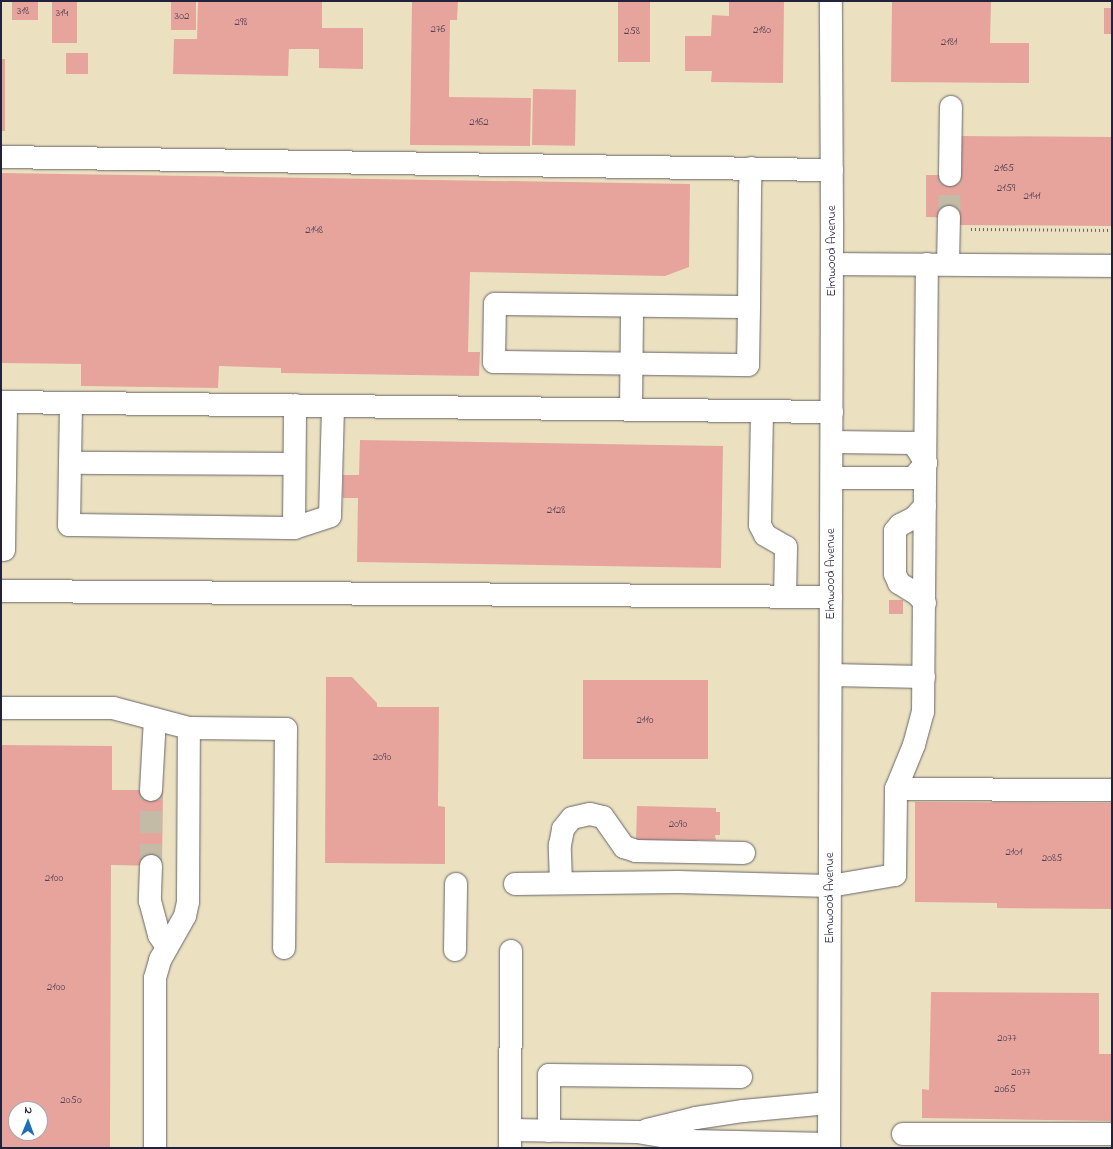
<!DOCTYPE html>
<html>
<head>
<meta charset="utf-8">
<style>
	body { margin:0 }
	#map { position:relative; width:1113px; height:1149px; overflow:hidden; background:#ebe1c0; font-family:"Indie Flower",sans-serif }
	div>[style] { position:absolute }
	.building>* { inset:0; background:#e6a49d; transform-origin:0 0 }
	.minor-tunnel>* { height:22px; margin-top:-11px; transform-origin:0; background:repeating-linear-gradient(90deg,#c3bba5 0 22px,transparent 0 33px) }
	.path>* { height:2.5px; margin-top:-1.25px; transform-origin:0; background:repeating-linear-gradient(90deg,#68656a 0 1px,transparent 0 4px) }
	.roads { filter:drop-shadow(0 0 1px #68656a) drop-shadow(0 0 1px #68656a) }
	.minor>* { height:22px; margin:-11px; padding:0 11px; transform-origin:11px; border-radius:11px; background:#fff }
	span { translate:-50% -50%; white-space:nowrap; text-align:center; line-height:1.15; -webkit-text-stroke:3px #fff; paint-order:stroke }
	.number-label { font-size:11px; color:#534254 }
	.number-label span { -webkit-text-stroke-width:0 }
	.street-label { font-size:13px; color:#22223b }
	.frame { position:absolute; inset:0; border:2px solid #22223b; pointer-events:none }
	.north { position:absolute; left:8px; top:1101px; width:40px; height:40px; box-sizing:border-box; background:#fff; border:1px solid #a7a7b1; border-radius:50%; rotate:1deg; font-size:11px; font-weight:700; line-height:16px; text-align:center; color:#22223b }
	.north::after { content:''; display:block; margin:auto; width:14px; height:18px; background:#1f6fb2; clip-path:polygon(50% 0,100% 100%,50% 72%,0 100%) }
</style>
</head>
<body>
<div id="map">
	<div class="building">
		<i style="left:12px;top:1px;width:26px;height:19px"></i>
		<i style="left:52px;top:1px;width:25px;height:42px"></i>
		<i style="left:171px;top:1px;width:25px;height:29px"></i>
		<i style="clip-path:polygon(198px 1px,322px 1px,322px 28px,363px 28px,363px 69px,319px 68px,319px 49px,289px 49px,288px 76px,173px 74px,174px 39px,197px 39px)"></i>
		<i style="clip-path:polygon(412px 1px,458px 1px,457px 20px,450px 20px,449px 97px,531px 98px,530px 146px,410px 145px)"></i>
		<i style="left:618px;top:1px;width:32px;height:61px"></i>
		<i style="clip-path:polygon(729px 1px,784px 1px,783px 83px,711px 82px,712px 71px,685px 71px,685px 36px,711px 36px,712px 15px,729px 16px)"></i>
		<i style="clip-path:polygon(892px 1px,991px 1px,990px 43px,1029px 43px,1029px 83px,891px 82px)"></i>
		<i style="left:1104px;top:8px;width:8px;height:26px"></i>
		<i style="left:66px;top:53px;width:22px;height:21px"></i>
		<i style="left:1px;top:59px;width:4px;height:72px"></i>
		<i style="left:533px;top:89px;width:43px;height:56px;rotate:1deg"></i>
		<i style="clip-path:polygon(961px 136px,1112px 137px,1112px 226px,960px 225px,960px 218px,926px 217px,926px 175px,960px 175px)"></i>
		<i style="clip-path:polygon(1px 173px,690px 184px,689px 267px,665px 276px,470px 272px,468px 352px,480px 352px,479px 376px,281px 373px,281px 368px,219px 366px,218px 388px,81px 386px,81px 364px,1px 363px)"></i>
		<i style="clip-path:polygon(360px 440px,723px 446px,721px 568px,357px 562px,358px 498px,343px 498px,343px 475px,359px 475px)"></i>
		<i style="left:889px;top:600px;width:14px;height:14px"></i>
		<i style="clip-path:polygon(326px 677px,352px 677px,377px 703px,377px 707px,439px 707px,438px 806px,445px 807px,445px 864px,325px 863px)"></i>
		<i style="left:583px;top:680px;width:125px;height:79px"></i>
		<i style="clip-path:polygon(evenodd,1px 745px,112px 746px,112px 790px,163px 790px,162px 866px,111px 865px,110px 1148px,1px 1148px,1px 745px,16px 1109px,40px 1109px,40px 1133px,16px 1133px,16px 1109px)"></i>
		<i style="clip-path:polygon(915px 802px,1112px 803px,1112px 909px,997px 908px,997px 903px,915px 902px)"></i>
		<i style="clip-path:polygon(637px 806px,716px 808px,716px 812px,720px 812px,720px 835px,715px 835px,716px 840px,697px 840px,697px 844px,636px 842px)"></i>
		<i style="clip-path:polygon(931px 992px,1099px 993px,1099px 1054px,1112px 1054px,1112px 1121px,922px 1118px,922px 1089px,929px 1090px)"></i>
	</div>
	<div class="minor-tunnel">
		<i style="left:949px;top:217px;width:42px;rotate:-88.6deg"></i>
		<i style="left:151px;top:866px;width:76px;rotate:-90deg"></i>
	</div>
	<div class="path">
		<i style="left:971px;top:229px;width:141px;rotate:0.4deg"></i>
	</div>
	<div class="roads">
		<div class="minor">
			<i style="left:1px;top:157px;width:831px;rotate:0.9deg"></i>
			<i style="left:950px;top:175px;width:68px;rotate:-89.2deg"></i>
			<i style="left:832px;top:264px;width:280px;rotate:0.4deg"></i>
			<i style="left:948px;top:264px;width:47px;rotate:-88.8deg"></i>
			<i style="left:749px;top:307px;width:254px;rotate:-179.3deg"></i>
			<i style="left:495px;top:304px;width:58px;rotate:91deg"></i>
			<i style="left:494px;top:362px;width:254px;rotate:0.7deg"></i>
			<i style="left:748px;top:365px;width:58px;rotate:-89deg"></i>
			<i style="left:749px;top:307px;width:119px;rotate:-89.5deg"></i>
			<i style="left:750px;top:188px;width:20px;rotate:-87deg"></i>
			<i style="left:1px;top:402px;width:831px;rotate:0.69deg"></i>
			<i style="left:631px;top:409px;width:103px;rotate:-89.4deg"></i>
			<i style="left:762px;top:411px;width:114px;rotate:91deg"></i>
			<i style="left:760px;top:525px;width:11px;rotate:63deg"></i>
			<i style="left:765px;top:535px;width:24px;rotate:30deg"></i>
			<i style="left:786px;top:547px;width:50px;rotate:91.1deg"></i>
			<i style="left:70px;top:463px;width:60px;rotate:-89deg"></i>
			<i style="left:294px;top:464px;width:224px;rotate:-179.7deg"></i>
			<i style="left:70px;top:463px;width:62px;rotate:90.9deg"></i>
			<i style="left:69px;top:525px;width:225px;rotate:0.8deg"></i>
			<i style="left:294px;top:528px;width:123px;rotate:-89.5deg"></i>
			<i style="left:832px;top:478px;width:81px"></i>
			<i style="left:913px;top:478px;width:20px;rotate:-49deg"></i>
			<i style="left:926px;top:463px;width:24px;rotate:-123deg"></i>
			<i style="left:913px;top:443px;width:81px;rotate:-179.3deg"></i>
			<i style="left:294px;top:528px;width:38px;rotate:-18deg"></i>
			<i style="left:330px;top:516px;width:110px;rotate:-88.4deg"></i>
			<i style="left:4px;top:550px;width:148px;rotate:-89.2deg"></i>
			<i style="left:1px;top:591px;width:830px;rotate:0.41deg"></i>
			<i style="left:925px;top:603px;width:12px;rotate:-132deg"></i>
			<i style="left:917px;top:594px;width:21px;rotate:-149deg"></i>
			<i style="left:899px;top:583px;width:10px;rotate:-114deg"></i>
			<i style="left:895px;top:574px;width:43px;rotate:-90deg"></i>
			<i style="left:895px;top:531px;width:8px;rotate:-50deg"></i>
			<i style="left:900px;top:525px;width:16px;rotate:-27deg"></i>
			<i style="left:914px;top:518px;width:16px;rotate:-47deg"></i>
			<i style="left:831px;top:675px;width:93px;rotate:1.2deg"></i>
			<i style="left:1px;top:708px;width:112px"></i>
			<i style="left:113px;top:708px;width:79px;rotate:14.7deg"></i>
			<i style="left:189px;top:728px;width:97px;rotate:0.6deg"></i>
			<i style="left:286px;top:729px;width:219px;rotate:90.5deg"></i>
			<i style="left:896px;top:789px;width:216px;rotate:0.3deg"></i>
			<i style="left:151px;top:790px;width:71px;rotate:-86.8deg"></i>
			<i style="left:151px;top:866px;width:35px;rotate:92deg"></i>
			<i style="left:150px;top:901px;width:35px;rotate:75deg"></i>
			<i style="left:159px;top:935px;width:14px;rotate:56deg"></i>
			<i style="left:561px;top:883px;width:38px;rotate:-92deg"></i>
			<i style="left:560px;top:845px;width:16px;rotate:-79deg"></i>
			<i style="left:563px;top:829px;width:14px;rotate:-51deg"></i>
			<i style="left:572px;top:818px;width:18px;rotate:-13deg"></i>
			<i style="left:590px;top:814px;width:13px;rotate:13deg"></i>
			<i style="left:603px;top:817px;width:37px;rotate:55deg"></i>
			<i style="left:624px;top:847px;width:13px;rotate:18deg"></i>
			<i style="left:636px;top:851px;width:108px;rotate:1.1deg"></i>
			<i style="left:515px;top:884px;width:163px;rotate:-0.7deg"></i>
			<i style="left:678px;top:882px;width:152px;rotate:1.5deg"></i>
			<i style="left:830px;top:886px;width:66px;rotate:-9.6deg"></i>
			<i style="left:895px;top:875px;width:86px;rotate:-89.3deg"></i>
			<i style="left:896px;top:789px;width:48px;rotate:-67.8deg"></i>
			<i style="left:914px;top:745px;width:34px;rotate:-75deg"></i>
			<i style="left:923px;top:712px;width:448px;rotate:-89.5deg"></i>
			<i style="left:455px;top:950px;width:66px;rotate:-89.1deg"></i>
			<i style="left:510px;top:1130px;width:127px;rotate:0.9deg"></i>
			<i style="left:637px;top:1132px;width:55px;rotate:9.5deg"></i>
			<i style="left:691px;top:1141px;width:138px;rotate:1.2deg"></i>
			<i style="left:647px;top:1130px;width:50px;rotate:-13.8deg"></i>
			<i style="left:696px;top:1118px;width:48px;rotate:-8.5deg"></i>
			<i style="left:743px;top:1111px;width:86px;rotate:-5.3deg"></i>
			<i style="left:549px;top:1131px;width:56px;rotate:-90deg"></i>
			<i style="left:549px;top:1075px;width:192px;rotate:0.6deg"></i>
			<i style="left:903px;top:1134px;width:209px"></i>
			<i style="left:155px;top:1148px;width:170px;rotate:-90deg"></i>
			<i style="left:155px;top:978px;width:19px;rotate:-74deg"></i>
			<i style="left:160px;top:960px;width:51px;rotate:-60.4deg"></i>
			<i style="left:185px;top:916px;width:14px;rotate:-78deg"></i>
			<i style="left:188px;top:902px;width:174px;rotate:-89.7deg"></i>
			<i style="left:510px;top:1148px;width:197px;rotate:-89.7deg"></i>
			<i style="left:829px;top:1148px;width:925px;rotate:-89.81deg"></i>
			<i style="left:832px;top:223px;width:222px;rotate:-90.3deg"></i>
		</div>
	</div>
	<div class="number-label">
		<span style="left:23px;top:11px">318</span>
		<span style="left:62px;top:13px">314</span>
		<span style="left:182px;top:16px">302</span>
		<span style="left:241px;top:22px">298</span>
		<span style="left:438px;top:29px">276</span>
		<span style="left:762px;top:30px">2180</span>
		<span style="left:632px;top:31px">258</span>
		<span style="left:949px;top:42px">2181</span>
		<span style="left:479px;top:122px">2162</span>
		<span style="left:1004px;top:168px">2165</span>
		<span style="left:1006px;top:188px">2159</span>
		<span style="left:1032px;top:196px">2141</span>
		<span style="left:314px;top:230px">2148</span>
		<span style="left:556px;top:510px">2128</span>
		<span style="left:645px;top:720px">2110</span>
		<span style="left:382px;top:757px">2090</span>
		<span style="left:678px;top:824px">2090</span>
		<span style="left:1014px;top:852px">2101</span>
		<span style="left:1052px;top:858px">2085</span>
		<span style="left:54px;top:878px">2100</span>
		<span style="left:56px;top:987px">2100</span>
		<span style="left:1007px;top:1038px">2077</span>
		<span style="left:1021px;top:1072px">2077</span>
		<span style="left:1005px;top:1089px">2065</span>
		<span style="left:71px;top:1100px">2050</span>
	</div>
	<div class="street-label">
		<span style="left:832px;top:251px;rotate:-90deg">Elmwood Avenue</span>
		<span style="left:831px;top:574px;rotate:-90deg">Elmwood Avenue</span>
		<span style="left:830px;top:898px;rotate:-90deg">Elmwood Avenue</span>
	</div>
	<div class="frame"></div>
	<div class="north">N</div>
</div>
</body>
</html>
